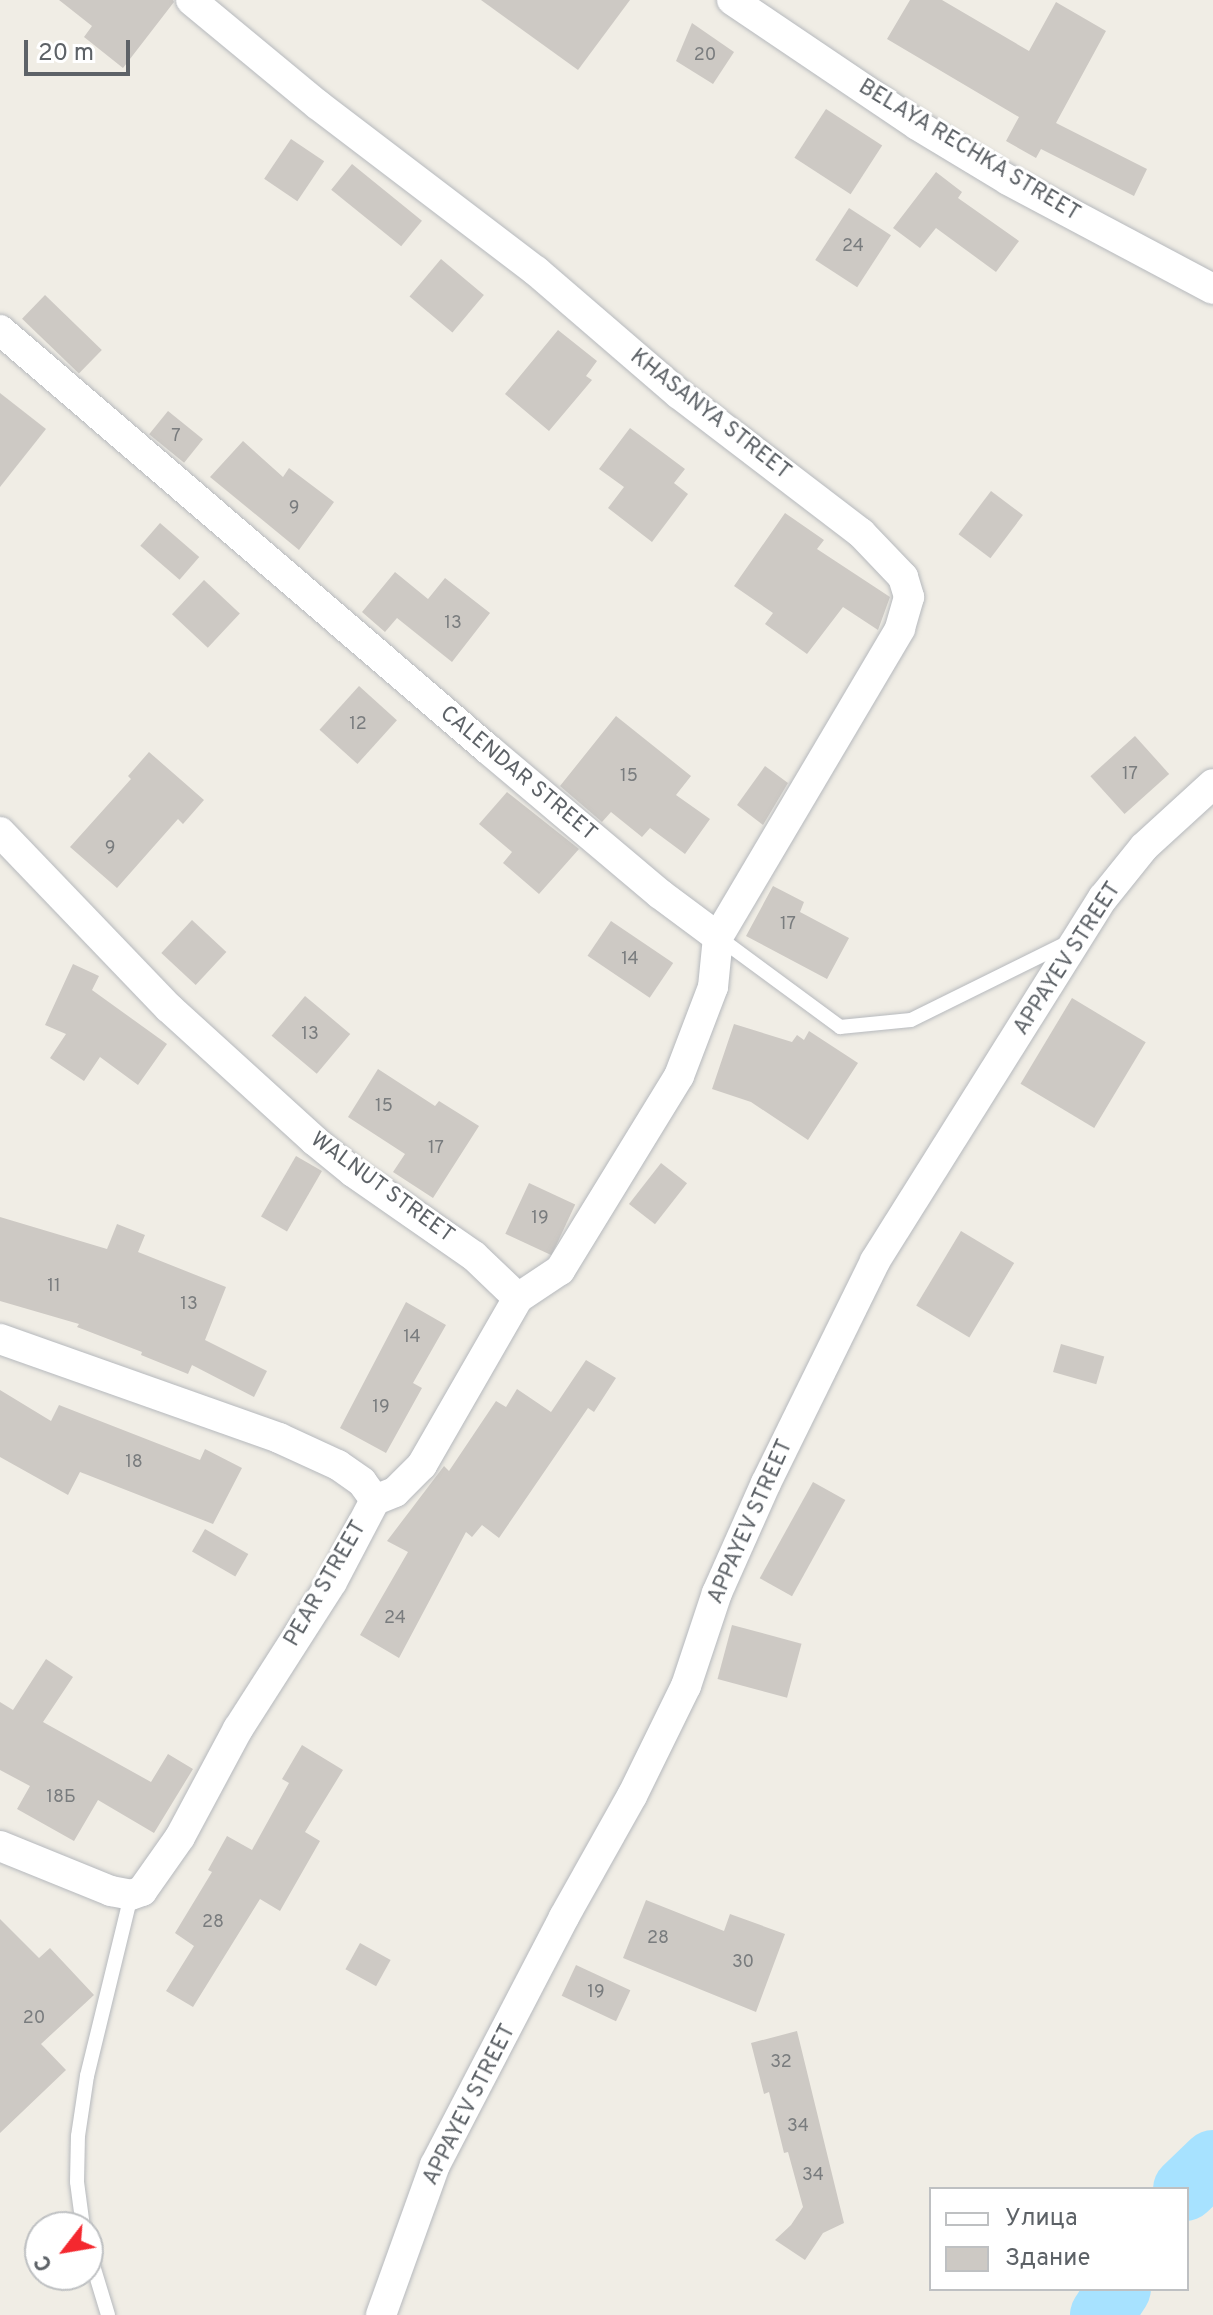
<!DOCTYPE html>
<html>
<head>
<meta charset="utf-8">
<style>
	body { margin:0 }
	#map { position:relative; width:1213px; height:2315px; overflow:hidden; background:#f0ede5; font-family:Overpass,sans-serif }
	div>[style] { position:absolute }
	.river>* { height:64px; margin:-32px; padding:0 32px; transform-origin:32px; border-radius:32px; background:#a7e2ff }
	.building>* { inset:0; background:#cdc9c4; transform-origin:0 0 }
	.roads { filter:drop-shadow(0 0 2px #b6b9bd) drop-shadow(0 0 2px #b6b9bd) }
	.service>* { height:14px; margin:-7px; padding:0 7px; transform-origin:7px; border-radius:7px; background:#fff }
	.minor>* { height:30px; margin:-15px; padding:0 15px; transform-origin:15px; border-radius:15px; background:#fff }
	span { translate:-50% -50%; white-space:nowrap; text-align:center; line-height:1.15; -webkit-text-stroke:6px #fff; paint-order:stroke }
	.number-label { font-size:18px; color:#797c7e }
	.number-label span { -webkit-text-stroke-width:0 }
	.street-label { font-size:22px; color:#5d6267 }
	.legend { position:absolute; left:929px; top:2187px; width:260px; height:104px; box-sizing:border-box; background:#fff; border:2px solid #bec0c2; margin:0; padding:10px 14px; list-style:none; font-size:24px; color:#5d6267 }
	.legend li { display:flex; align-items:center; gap:16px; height:40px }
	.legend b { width:40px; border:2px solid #bec0c2 }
	.north { position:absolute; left:24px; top:2211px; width:80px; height:80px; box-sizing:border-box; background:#fff; border:2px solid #bec0c2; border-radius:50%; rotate:239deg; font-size:22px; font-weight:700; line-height:32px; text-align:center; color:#5d6267 }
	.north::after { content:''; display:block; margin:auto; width:28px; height:36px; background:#f4282f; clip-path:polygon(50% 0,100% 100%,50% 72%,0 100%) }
	.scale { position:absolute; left:24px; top:40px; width:106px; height:36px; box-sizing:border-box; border:4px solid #5d6267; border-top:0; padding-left:10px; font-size:24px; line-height:28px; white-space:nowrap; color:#5d6267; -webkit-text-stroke:6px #fff; paint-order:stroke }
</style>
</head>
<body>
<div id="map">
	<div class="river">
		<i style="left:1185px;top:2189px;width:39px;rotate:-44deg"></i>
		<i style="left:1102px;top:2315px;width:31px;rotate:-57deg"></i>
	</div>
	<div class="building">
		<i style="clip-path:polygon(59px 0,173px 0,174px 2px,123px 68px,84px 37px,92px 26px)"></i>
		<i style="clip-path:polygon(481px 0,630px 0,578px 70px)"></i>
		<i style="clip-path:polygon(910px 0,942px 0,1029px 51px,1056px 2px,1106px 31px,1056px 123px,1147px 169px,1134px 196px,1041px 149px,1036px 158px,1006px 141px,1019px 117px,887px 39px)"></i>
		<i style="clip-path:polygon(692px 23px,734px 52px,713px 84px,676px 61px)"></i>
		<i style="left:826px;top:109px;width:67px;height:58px;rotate:33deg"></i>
		<i style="left:291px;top:139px;width:40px;height:48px;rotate:34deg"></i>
		<i style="left:352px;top:164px;width:90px;height:33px;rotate:39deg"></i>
		<i style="clip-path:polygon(936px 172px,962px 192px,958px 198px,1019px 241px,996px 272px,936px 228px,920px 248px,893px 228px)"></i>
		<i style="left:849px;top:208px;width:50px;height:62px;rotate:33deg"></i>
		<i style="left:441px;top:259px;width:56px;height:49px;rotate:40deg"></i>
		<i style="left:45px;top:295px;width:79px;height:33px;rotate:44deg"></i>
		<i style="clip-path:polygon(558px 330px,597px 361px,586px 376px,592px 380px,549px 431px,505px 394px)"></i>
		<i style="clip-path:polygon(0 393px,46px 429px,0 487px)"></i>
		<i style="left:168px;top:411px;width:45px;height:30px;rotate:39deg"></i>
		<i style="clip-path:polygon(630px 428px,685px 469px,674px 483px,688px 494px,652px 542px,608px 508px,624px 487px,599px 469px)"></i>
		<i style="clip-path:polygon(243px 441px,283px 477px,289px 468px,334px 502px,299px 550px,210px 477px)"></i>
		<i style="left:991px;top:491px;width:40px;height:54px;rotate:37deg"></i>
		<i style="clip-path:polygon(785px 513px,824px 540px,817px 549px,890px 597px,878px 630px,843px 607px,807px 654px,765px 624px,773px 613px,734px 586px)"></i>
		<i style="left:160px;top:523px;width:52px;height:30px;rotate:41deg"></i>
		<i style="clip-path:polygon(395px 572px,428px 599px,445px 578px,490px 613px,452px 662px,397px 618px,385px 632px,362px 612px)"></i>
		<i style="left:204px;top:580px;width:49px;height:47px;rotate:43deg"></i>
		<i style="left:359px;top:686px;width:51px;height:59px;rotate:42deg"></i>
		<i style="clip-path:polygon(616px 716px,691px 776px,676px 795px,710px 819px,685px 854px,650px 828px,642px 837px,611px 812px,602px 822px,560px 786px)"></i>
		<i style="left:1135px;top:736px;width:51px;height:60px;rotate:48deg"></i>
		<i style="clip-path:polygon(149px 752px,204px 800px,183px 824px,178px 819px,117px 888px,70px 847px,131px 779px,128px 776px)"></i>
		<i style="clip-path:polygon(765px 766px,788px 783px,763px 825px,737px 805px)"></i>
		<i style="clip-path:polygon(507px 792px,579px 849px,539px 894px,503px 863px,512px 852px,479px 824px)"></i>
		<i style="clip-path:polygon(773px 886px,804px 902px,800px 912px,849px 938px,827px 979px,746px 936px)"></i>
		<i style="left:192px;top:920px;width:47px;height:45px;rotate:43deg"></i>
		<i style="left:611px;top:921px;width:75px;height:42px;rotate:34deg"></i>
		<i style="clip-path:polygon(73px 964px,99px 976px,92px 990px,167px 1044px,138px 1085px,100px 1057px,84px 1081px,50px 1058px,66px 1034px,45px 1025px)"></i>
		<i style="left:305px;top:996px;width:59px;height:52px;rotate:40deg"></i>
		<i style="left:1072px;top:998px;width:86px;height:100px;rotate:31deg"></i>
		<i style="clip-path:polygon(734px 1024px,792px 1042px,797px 1035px,804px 1040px,809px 1031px,858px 1063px,808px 1140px,751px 1102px,712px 1089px)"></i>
		<i style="clip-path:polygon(378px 1069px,435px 1106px,439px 1101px,479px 1126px,433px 1198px,393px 1172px,405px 1154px,348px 1117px)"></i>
		<i style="left:296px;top:1156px;width:30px;height:70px;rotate:30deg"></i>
		<i style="left:661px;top:1163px;width:33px;height:52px;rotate:38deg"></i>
		<i style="left:529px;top:1183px;width:51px;height:56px;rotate:25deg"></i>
		<i style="clip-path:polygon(0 1217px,107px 1249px,117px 1224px,145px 1235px,138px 1252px,226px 1287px,205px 1340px,267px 1371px,254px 1397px,192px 1365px,188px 1374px,141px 1355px,142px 1352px,77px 1327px,79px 1324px,0 1301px)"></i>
		<i style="left:961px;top:1231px;width:62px;height:87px;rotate:31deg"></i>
		<i style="clip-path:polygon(406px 1302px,446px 1325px,413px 1383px,422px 1388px,386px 1453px,340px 1428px)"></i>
		<i style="left:1061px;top:1344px;width:45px;height:29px;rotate:16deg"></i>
		<i style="clip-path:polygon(586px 1360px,616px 1378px,594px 1412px,588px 1408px,499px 1538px,482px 1525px,472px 1537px,466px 1532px,399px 1658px,360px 1635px,408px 1552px,387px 1541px,444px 1466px,449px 1471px,496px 1401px,506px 1407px,517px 1389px,551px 1412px)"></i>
		<i style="clip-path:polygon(0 1390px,51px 1421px,59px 1405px,200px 1460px,205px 1449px,242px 1468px,213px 1524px,80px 1472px,68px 1495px,0 1457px)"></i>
		<i style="left:813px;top:1482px;width:37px;height:110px;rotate:29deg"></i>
		<i style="left:205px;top:1529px;width:50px;height:26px;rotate:30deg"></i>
		<i style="left:732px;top:1625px;width:72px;height:56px;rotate:15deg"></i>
		<i style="clip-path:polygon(46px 1659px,73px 1677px,43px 1722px,151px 1782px,168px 1754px,193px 1769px,154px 1833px,98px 1800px,74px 1841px,17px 1809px,30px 1786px,0 1770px,0 1702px,13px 1710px)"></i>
		<i style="clip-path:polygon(302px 1745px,343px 1770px,305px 1832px,320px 1841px,280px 1911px,260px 1899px,193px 2007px,166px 1991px,194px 1946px,175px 1933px,212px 1872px,208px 1870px,227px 1836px,252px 1850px,289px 1783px,282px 1779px)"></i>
		<i style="clip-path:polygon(646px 1900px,724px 1931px,730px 1914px,785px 1934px,756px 2012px,623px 1958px)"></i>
		<i style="clip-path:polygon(0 1919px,39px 1958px,50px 1948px,94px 1995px,41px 2044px,66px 2070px,0 2133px)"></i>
		<i style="left:360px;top:1943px;width:35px;height:30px;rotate:29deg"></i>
		<i style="left:576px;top:1965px;width:60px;height:34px;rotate:25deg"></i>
		<i style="clip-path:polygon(797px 2031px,844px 2223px,823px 2233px,805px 2260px,775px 2240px,791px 2225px,803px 2207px,788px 2152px,784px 2153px,769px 2092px,764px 2094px,751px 2043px)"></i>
	</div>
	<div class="roads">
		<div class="service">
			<i style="left:718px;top:937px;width:152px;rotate:36.4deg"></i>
			<i style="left:840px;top:1027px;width:71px;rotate:-5.6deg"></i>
			<i style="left:911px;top:1020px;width:176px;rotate:-26.3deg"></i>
			<i style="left:83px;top:2227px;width:45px;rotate:-97.6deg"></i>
			<i style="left:77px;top:2182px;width:46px;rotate:-88.8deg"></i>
			<i style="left:78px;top:2136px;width:61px;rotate:-81.5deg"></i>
			<i style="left:87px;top:2076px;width:186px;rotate:-76.3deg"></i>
			<i style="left:88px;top:2249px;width:69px;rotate:73.1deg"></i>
		</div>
		<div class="minor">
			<i style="left:191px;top:0;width:165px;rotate:39.6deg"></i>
			<i style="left:318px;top:105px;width:274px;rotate:37.3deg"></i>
			<i style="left:536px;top:271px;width:189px;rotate:40.7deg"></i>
			<i style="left:679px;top:394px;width:229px;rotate:37.4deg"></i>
			<i style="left:861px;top:533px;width:61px;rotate:46.3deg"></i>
			<i style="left:903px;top:577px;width:21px;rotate:73deg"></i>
			<i style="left:909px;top:597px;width:33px;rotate:106deg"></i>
			<i style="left:900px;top:629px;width:358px;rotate:120.6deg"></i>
			<i style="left:732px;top:0;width:223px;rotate:34deg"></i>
			<i style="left:917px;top:125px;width:106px;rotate:31.1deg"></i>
			<i style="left:1008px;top:180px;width:232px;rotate:28deg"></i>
			<i style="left:0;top:330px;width:645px;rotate:40.66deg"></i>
			<i style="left:489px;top:750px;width:224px;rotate:40.1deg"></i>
			<i style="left:660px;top:894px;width:72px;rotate:36.6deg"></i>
			<i style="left:718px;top:937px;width:50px;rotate:95.7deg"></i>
			<i style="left:713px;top:987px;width:95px;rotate:110.9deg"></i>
			<i style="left:679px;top:1076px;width:228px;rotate:121.5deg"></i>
			<i style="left:560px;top:1270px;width:50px;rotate:146.3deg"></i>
			<i style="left:0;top:832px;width:244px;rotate:46.2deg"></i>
			<i style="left:169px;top:1008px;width:197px;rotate:42.3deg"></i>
			<i style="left:315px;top:1141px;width:49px;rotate:39.2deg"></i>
			<i style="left:353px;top:1172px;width:147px;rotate:34.8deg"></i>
			<i style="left:474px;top:1256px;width:61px;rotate:43.7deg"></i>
			<i style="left:518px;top:1298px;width:193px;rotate:119.9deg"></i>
			<i style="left:422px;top:1465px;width:38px;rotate:135deg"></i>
			<i style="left:395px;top:1492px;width:22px;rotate:158deg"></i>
			<i style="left:0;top:1339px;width:296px;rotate:19.5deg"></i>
			<i style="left:279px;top:1438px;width:65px;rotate:24.6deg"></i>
			<i style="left:338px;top:1465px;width:29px;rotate:35deg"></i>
			<i style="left:362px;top:1482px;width:22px;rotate:54deg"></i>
			<i style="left:0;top:1846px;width:120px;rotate:22.1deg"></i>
			<i style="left:111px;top:1891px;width:20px;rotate:11deg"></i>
			<i style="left:131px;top:1895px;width:12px;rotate:-20deg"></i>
			<i style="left:142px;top:1891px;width:66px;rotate:-54.9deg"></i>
			<i style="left:180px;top:1837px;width:123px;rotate:-61.8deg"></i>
			<i style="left:238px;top:1729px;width:174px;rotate:-57.4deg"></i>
			<i style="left:332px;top:1582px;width:93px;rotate:-62.3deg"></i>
			<i style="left:381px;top:2315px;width:159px;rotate:-70.2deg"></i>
			<i style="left:435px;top:2165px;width:280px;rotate:-62.5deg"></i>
			<i style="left:564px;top:1917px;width:139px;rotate:-60.7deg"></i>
			<i style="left:632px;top:1796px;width:123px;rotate:-63.9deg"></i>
			<i style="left:686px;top:1686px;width:98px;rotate:-71.6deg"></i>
			<i style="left:717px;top:1593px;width:120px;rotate:-66deg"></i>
			<i style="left:766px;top:1483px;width:247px;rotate:-63.8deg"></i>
			<i style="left:875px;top:1261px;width:429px;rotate:-57.9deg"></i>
			<i style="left:1103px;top:898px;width:65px;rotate:-51.2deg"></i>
			<i style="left:1144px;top:847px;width:93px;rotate:-42.4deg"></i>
		</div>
	</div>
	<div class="number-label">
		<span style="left:705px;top:56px">20</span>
		<span style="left:853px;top:247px">24</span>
		<span style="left:176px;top:437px">7</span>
		<span style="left:294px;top:509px">9</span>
		<span style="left:453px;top:624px">13</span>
		<span style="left:358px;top:725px">12</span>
		<span style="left:1130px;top:775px">17</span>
		<span style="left:629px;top:777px">15</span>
		<span style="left:110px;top:849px">9</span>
		<span style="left:788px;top:925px">17</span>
		<span style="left:630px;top:960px">14</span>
		<span style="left:310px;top:1035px">13</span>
		<span style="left:384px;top:1107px">15</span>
		<span style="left:436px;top:1149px">17</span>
		<span style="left:540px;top:1219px">19</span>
		<span style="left:54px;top:1287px">11</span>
		<span style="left:189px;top:1305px">13</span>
		<span style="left:412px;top:1338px">14</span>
		<span style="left:381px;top:1408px">19</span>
		<span style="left:134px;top:1463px">18</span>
		<span style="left:395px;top:1619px">24</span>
		<span style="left:61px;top:1798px">18Б</span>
		<span style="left:213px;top:1923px">28</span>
		<span style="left:658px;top:1939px">28</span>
		<span style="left:743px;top:1963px">30</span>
		<span style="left:596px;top:1993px">19</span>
		<span style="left:34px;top:2019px">20</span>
		<span style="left:781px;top:2063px">32</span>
		<span style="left:798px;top:2127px">34</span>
		<span style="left:813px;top:2176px">34</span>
	</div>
	<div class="street-label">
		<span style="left:969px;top:151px;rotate:31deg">BELAYA RECHKA STREET</span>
		<span style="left:710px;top:415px;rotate:38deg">KHASANYA STREET</span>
		<span style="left:518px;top:774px;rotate:40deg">CALENDAR STREET</span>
		<span style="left:1068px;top:959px;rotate:-57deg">APPAYEV STREET</span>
		<span style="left:382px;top:1188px;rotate:36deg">WALNUT STREET</span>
		<span style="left:751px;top:1522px;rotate:-66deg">APPAYEV STREET</span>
		<span style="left:326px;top:1584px;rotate:-60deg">PEAR STREET</span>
		<span style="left:470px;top:2105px;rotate:-63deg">APPAYEV STREET</span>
	</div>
	<ul class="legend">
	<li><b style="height:10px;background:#fff"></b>Улица</li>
	<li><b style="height:22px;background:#cdc9c4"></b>Здание</li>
	</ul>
	<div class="north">С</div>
	<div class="scale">20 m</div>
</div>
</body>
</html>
